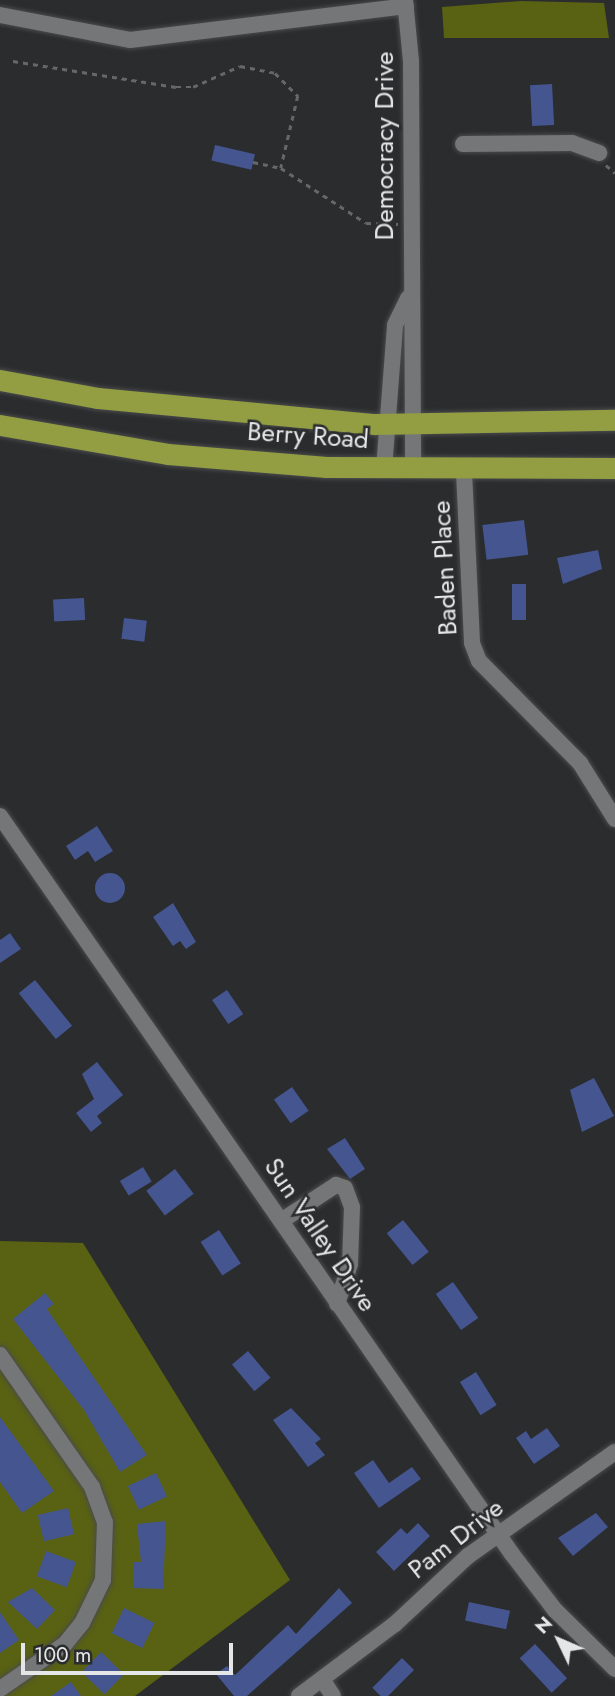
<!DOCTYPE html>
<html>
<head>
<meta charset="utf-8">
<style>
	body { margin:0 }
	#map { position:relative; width:615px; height:1696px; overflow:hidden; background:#2b2c2e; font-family:Jost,sans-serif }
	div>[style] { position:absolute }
	.forest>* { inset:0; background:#596113 }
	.building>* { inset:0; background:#445590; transform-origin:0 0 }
	.round { border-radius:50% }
	.path>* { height:2.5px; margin-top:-1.25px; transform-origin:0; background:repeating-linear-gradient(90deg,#666769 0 5px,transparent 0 10px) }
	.roads { filter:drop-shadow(0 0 2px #4a4b4c) drop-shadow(0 0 2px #4a4b4c) }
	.minor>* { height:16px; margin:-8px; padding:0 8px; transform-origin:8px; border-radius:8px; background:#757678 }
	.highway>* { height:21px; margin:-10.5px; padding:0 10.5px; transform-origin:10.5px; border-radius:10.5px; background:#929e41 }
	span { translate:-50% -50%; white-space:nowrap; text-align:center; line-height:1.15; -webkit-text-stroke:5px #2b2c2e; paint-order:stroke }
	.street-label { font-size:26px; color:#e5e6e7 }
	.north { position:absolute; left:524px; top:1605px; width:70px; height:70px; -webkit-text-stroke:5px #2b2c2e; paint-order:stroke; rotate:314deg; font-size:19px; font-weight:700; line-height:28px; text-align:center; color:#e5e6e7 }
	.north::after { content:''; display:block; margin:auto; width:24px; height:32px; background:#e5e6e7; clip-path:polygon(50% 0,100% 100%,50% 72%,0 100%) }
	.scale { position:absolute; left:21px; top:1643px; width:212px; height:32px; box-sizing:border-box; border:4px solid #e5e6e7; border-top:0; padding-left:9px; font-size:21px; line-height:24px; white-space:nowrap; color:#e5e6e7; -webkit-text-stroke:5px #2b2c2e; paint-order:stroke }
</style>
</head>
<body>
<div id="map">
	<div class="forest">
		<i style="clip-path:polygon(521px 1px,604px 3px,609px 38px,444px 38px,442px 7px)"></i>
		<i style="clip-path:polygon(0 1241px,83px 1243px,290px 1580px,135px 1696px,0 1696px)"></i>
	</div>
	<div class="building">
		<i style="left:552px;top:84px;width:41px;height:22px;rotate:87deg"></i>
		<i style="left:215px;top:145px;width:41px;height:16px;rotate:13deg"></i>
		<i style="left:524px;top:520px;width:35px;height:42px;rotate:83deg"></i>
		<i style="clip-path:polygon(598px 550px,602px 569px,563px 584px,557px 558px)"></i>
		<i style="left:512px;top:584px;width:14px;height:36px"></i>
		<i style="left:84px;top:598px;width:22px;height:31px;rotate:87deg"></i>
		<i style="left:124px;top:618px;width:23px;height:21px;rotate:7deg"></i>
		<i style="clip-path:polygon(97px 826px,113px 851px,95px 862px,88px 851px,75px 860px,66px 846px)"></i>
		<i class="round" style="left:95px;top:873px;width:30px;height:30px"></i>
		<i style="clip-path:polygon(173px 903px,196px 942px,186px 949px,180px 941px,173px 946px,153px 917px)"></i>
		<i style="clip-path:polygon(10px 933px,21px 949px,0 963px,0 940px)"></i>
		<i style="left:35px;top:980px;width:59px;height:21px;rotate:51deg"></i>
		<i style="left:227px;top:990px;width:29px;height:18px;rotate:56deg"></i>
		<i style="clip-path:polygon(97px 1062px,123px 1095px,97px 1116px,102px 1123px,91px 1132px,76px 1113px,94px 1099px,82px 1074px)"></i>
		<i style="clip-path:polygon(594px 1078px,614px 1116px,582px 1132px,570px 1090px)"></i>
		<i style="left:292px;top:1087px;width:29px;height:22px;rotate:55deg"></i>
		<i style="clip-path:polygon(345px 1138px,365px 1169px,350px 1179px,327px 1149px)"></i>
		<i style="left:143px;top:1167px;width:17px;height:27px;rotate:59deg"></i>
		<i style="left:175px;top:1169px;width:31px;height:36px;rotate:53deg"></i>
		<i style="left:403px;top:1220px;width:41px;height:21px;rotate:51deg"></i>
		<i style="left:219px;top:1230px;width:40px;height:22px;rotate:57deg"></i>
		<i style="left:453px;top:1282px;width:44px;height:21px;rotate:55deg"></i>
		<i style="clip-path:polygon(45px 1293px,54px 1304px,47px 1309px,147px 1455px,120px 1472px,84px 1410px,13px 1319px)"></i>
		<i style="left:248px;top:1351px;width:35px;height:21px;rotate:50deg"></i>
		<i style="left:476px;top:1372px;width:39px;height:19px;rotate:58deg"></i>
		<i style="clip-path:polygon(291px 1408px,321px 1439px,315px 1443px,325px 1455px,308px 1467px,273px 1420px)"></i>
		<i style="clip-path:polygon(0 1417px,54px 1491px,22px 1513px,0 1482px)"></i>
		<i style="clip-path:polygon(547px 1428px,560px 1446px,534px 1464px,516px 1438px,526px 1431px,531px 1439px)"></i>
		<i style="clip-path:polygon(373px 1460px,389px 1483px,412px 1467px,421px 1479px,379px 1508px,354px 1473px)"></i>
		<i style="left:156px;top:1473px;width:26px;height:31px;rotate:65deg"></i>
		<i style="left:68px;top:1508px;width:27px;height:31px;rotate:77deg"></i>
		<i style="clip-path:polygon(596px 1513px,608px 1527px,573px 1556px,558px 1538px)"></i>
		<i style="clip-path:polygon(166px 1521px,163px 1589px,133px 1588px,134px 1562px,141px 1562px,137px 1524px)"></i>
		<i style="clip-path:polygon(418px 1523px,430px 1536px,394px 1571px,376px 1552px,401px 1528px,407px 1534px)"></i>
		<i style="left:46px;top:1551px;width:32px;height:27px;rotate:20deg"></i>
		<i style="clip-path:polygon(32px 1588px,55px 1610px,37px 1629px,8px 1602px)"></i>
		<i style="clip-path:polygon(339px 1588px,352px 1603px,247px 1696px,234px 1696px,216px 1674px,227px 1666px,235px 1675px,288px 1625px,296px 1634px)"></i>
		<i style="left:469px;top:1602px;width:42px;height:19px;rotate:12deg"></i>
		<i style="left:124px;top:1608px;width:34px;height:28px;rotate:26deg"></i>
		<i style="clip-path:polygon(0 1612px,19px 1640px,0 1653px)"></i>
		<i style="left:535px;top:1644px;width:47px;height:21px;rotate:47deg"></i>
		<i style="left:101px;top:1652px;width:32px;height:28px;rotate:44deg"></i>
		<i style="left:402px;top:1658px;width:17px;height:42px;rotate:45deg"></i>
		<i style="clip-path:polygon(71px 1682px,81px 1696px,51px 1696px)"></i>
	</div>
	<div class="path">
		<i style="left:13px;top:61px;width:165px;rotate:9.1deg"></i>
		<i style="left:176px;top:87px;width:17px"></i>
		<i style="left:193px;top:87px;width:51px;rotate:-24.1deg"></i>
		<i style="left:240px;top:66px;width:36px;rotate:11deg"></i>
		<i style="left:275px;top:73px;width:33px;rotate:45deg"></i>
		<i style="left:298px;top:96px;width:74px;rotate:103.3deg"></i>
		<i style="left:253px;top:162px;width:29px;rotate:12deg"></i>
		<i style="left:281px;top:168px;width:101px;rotate:32.9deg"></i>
		<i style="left:366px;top:223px;width:32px;rotate:2deg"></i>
		<i style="left:606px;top:165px;width:12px;rotate:42deg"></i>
	</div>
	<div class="roads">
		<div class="minor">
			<i style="left:405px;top:0;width:61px;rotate:84.4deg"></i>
			<i style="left:411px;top:61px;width:409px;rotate:89.7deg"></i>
			<i style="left:0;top:15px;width:132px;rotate:10.9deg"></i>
			<i style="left:130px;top:40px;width:278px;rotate:-7deg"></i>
			<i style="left:463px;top:144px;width:109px;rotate:-0.5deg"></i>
			<i style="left:572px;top:143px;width:29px;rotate:20deg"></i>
			<i style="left:384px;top:469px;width:144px;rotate:-85.6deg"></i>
			<i style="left:395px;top:325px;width:30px;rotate:-64deg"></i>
			<i style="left:464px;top:472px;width:171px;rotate:87.3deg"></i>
			<i style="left:472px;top:643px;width:19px;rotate:69deg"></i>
			<i style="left:479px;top:661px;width:144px;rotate:45.3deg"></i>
			<i style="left:580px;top:763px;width:66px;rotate:58deg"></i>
			<i style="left:0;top:816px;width:898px;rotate:55.25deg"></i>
			<i style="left:512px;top:1554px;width:71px;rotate:52.5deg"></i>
			<i style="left:555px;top:1610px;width:84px;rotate:44.5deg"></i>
			<i style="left:281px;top:1221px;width:66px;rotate:-33.2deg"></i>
			<i style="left:336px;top:1185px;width:9px;rotate:18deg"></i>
			<i style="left:345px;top:1188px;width:20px;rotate:70deg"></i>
			<i style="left:352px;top:1207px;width:57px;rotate:92deg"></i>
			<i style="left:350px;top:1264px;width:42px;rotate:108deg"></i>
			<i style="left:0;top:1355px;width:161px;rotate:55.1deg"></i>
			<i style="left:92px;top:1487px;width:37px;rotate:70deg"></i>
			<i style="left:105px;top:1522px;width:58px;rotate:92deg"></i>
			<i style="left:103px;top:1580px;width:48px;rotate:116deg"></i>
			<i style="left:82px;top:1623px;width:27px;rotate:129deg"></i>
			<i style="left:65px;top:1644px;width:79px;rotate:145.3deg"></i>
			<i style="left:322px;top:1679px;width:20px;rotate:57deg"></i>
			<i style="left:299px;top:1696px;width:120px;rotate:-36.9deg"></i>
			<i style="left:395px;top:1624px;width:100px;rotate:-43deg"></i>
			<i style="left:468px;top:1556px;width:180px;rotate:-35.3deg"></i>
		</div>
		<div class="highway">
			<i style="left:0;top:380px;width:100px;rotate:10.4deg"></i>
			<i style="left:98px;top:398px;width:278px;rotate:5.4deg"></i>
			<i style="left:375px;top:424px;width:240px;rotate:-1deg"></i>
			<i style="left:0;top:425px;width:170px;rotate:9.8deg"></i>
			<i style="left:168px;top:454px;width:159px;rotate:4.7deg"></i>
			<i style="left:326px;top:467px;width:289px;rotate:0.2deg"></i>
		</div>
	</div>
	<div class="street-label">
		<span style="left:385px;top:146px;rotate:-90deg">Democracy Drive</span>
		<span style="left:308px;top:436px;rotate:4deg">Berry Road</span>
		<span style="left:445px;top:568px;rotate:-93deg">Baden Place</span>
		<span style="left:320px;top:1235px;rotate:56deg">Sun Valley Drive</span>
		<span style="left:456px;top:1539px;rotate:-38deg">Pam Drive</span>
	</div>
	<div class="north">N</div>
	<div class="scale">100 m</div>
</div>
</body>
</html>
